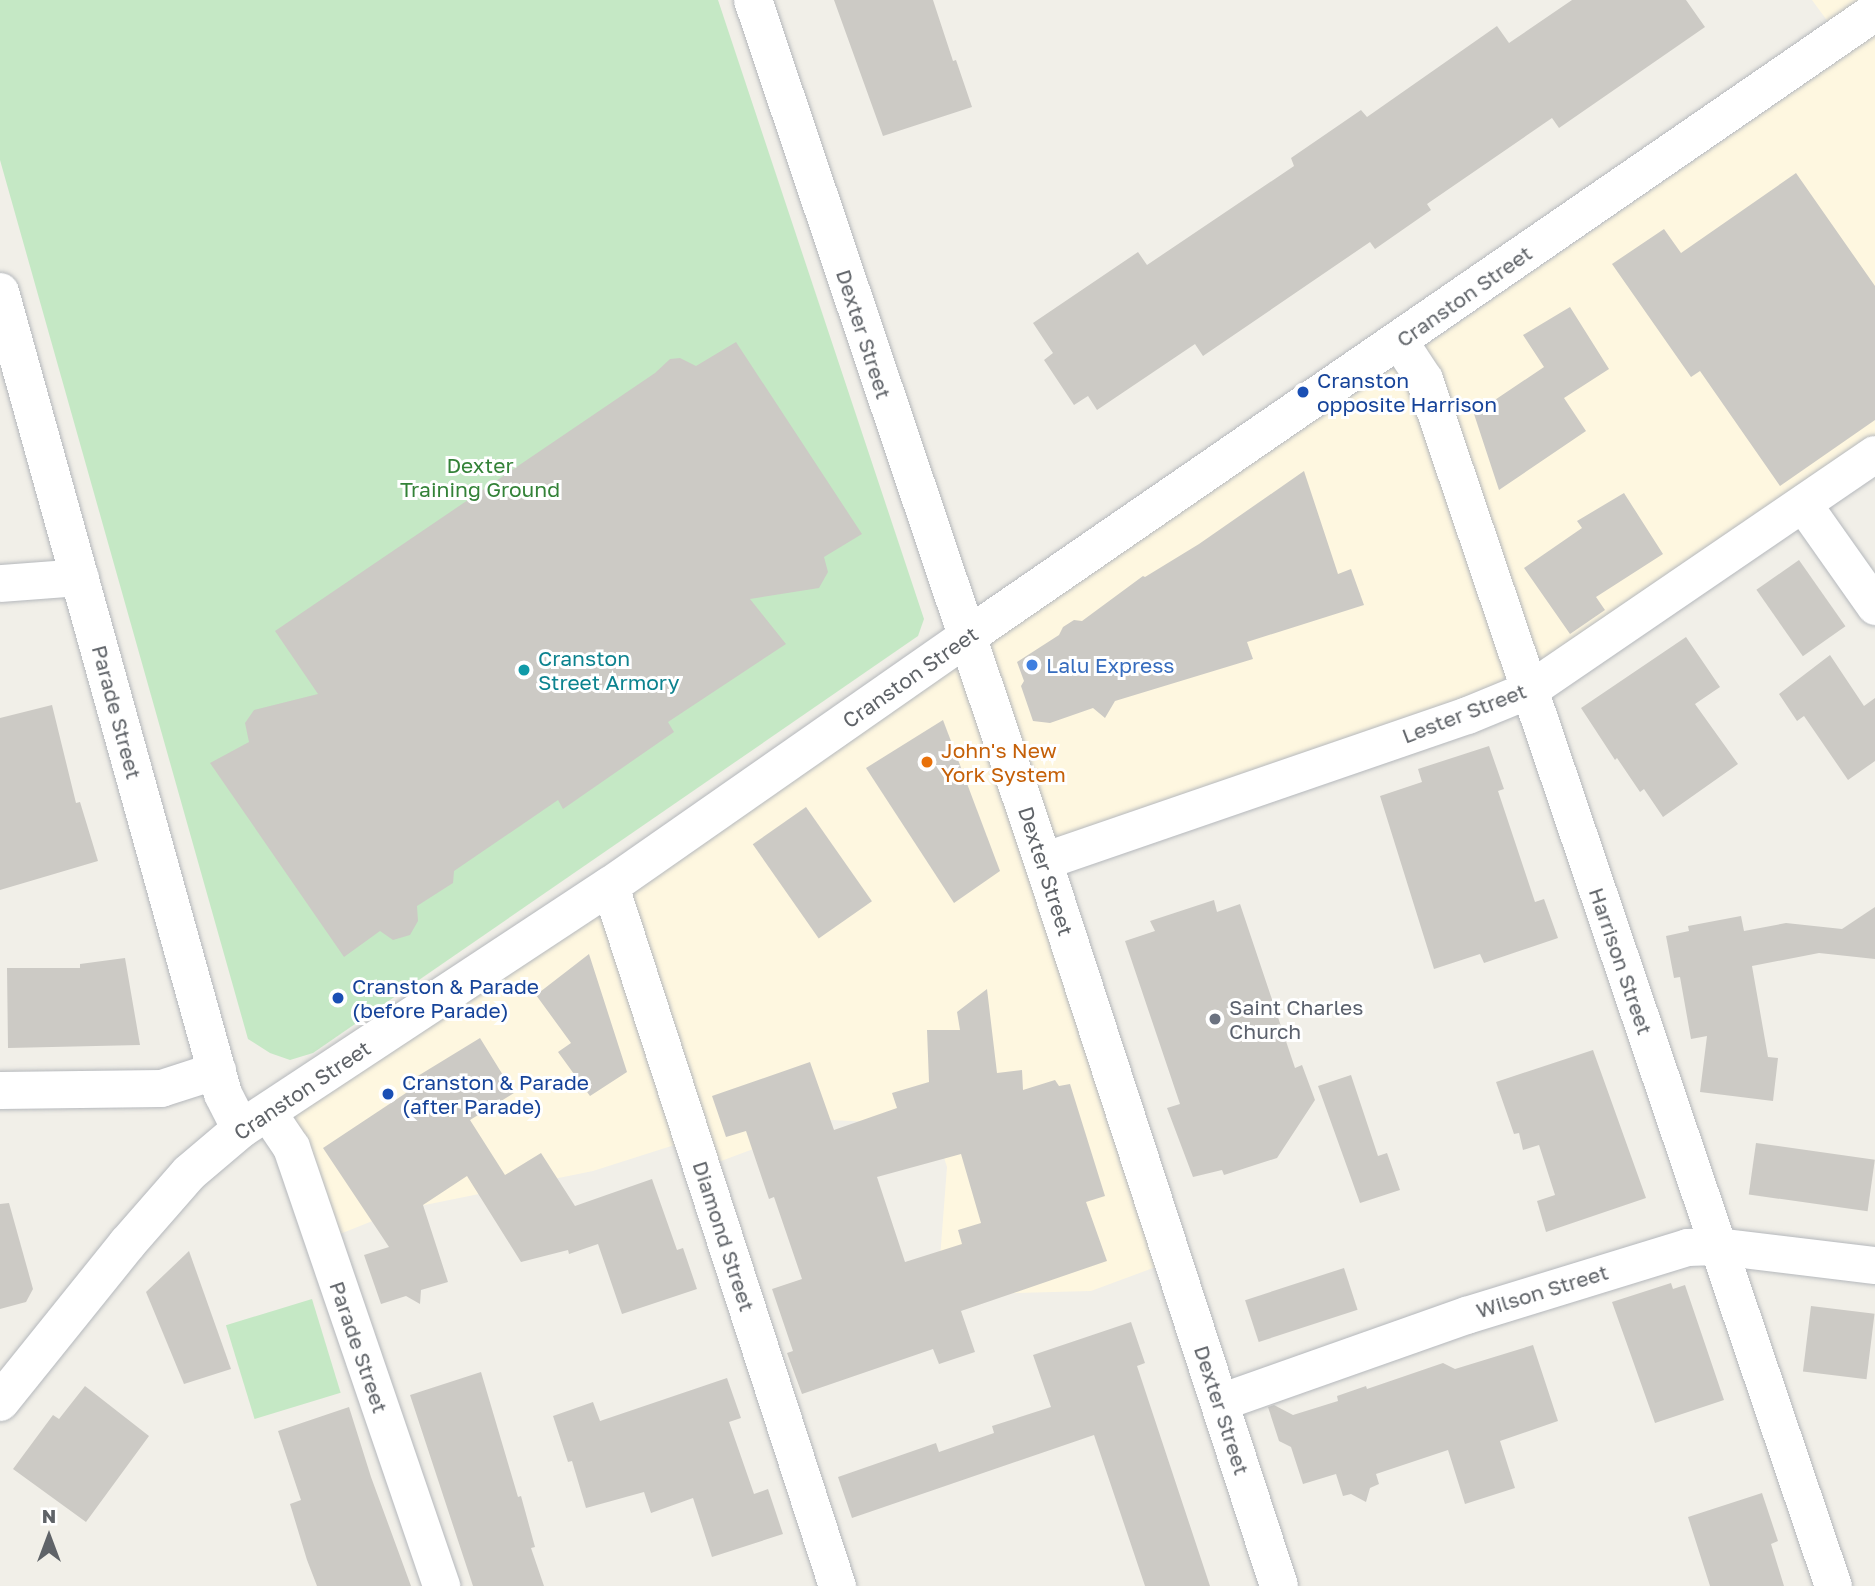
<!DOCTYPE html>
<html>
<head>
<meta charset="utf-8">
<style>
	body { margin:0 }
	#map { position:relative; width:1875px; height:1586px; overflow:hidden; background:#f1efe8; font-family:"Golos Text",sans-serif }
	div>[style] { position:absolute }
	.commercial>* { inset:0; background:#fef7e0 }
	.green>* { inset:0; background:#c5e8c5; transform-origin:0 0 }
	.building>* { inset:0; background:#cccac5; transform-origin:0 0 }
	.roads { filter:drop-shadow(0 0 2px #b5b8bc) drop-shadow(0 0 2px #b5b8bc) }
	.street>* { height:37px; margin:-18.5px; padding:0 18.5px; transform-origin:18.5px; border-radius:18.5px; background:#fff }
	.secondary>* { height:38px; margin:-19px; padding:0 19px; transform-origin:19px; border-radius:19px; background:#fff }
	.dots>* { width:19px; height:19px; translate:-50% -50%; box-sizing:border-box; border:4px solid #fff; border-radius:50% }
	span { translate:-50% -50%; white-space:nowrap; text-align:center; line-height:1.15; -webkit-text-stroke:6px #fff; paint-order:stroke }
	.street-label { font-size:21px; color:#5f6368 }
	.transit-label { font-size:21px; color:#164399 }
	.left { translate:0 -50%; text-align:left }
	.park-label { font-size:21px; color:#348238 }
	.culture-label { font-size:21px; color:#0d838f }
	.shop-label { font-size:21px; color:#366cbe }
	.food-label { font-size:21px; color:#c56008 }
	.worship-label { font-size:21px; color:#5b616d }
	.north { position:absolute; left:14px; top:1502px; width:70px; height:70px; -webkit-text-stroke:5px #fff; paint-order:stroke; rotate:0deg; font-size:19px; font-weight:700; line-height:28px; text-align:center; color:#5f6368 }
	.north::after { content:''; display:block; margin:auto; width:24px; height:32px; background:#5f6368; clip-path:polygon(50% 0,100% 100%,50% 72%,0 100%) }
</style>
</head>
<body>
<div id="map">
	<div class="commercial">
		<i style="clip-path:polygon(1812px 0,1875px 0,1875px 466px,1539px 696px,1056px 871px,1172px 1261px,1091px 1291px,983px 1294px,940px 1258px,947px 1167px,939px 1142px,911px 1124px,831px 1120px,705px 1167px,687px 1141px,593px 1171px,400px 1210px,330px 1238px,291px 1114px,1418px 351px,1844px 57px,1848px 49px)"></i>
	</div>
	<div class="green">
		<i style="clip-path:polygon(0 0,718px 0,924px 619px,918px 636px,313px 1053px,290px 1060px,270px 1053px,248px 1039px,0 160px)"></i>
		<i style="left:312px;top:1299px;width:98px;height:90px;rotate:73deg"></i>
	</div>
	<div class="building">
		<i style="clip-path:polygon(834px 0,933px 0,953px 61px,956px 60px,972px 107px,883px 136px)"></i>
		<i style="clip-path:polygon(1572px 0,1686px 0,1705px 27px,1559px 128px,1552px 118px,1427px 204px,1431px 210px,1375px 249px,1370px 242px,1203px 356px,1195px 344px,1097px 410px,1088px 396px,1074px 405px,1044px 360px,1053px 353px,1033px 323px,1138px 252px,1147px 265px,1294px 166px,1291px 158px,1361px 110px,1367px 117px,1497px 26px,1509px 43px)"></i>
		<i style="clip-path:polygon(1796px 173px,1875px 286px,1875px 420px,1780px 486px,1700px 371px,1691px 377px,1612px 264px,1664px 229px,1681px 253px)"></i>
		<i style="clip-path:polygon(1570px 307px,1609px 369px,1564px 398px,1586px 431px,1499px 490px,1474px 414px,1544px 367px,1523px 335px)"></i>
		<i style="clip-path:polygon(736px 342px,862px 534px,824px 557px,828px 572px,819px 588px,750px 599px,786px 644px,668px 722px,674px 732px,563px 809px,558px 800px,454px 871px,453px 883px,417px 906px,418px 921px,410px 935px,393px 940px,380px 931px,344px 957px,210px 763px,249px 742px,245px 723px,254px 710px,318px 694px,275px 631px,655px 373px,670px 359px,680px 358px,696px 366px)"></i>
		<i style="clip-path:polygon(1304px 471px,1338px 574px,1351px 569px,1364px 605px,1247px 642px,1253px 659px,1115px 701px,1105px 718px,1093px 708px,1050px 723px,1033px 721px,1021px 686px,1024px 681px,1017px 662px,1059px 635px,1063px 627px,1074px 620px,1082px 621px,1143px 576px,1145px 577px,1199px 544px)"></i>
		<i style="clip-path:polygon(1624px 493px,1663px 554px,1596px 597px,1605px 610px,1570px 634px,1524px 568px,1582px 528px,1577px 521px)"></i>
		<i style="left:1799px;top:560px;width:81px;height:52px;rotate:55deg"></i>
		<i style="clip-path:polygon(1686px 637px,1720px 687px,1695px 704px,1738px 764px,1663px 817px,1644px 789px,1640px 792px,1617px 758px,1615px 760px,1581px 708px)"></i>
		<i style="clip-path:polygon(1830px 655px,1864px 706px,1875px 698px,1875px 761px,1848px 780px,1804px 716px,1797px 721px,1779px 694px)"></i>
		<i style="clip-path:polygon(52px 705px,76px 803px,80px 802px,98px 861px,0 890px,0 718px)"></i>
		<i style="clip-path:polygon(943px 720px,1000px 871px,954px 903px,866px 768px)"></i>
		<i style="clip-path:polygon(1489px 746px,1504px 789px,1498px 791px,1535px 902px,1544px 899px,1558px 938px,1484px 963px,1480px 954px,1434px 969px,1380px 796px,1422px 782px,1418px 769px)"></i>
		<i style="left:806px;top:807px;width:115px;height:65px;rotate:55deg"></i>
		<i style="clip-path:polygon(1214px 900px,1217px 912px,1240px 904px,1295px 1068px,1302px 1065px,1315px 1100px,1277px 1158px,1224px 1175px,1222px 1170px,1193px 1177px,1167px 1108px,1180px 1104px,1125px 941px,1155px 931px,1150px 921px)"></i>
		<i style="clip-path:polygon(1875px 907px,1875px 959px,1819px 953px,1752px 966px,1768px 1057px,1778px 1058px,1773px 1101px,1700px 1092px,1707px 1036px,1691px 1039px,1680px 977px,1674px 978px,1666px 936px,1689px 931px,1688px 926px,1741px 916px,1744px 931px,1786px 923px,1842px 929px)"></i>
		<i style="clip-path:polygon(589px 954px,627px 1072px,590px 1096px,558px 1052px,571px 1043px,536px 995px)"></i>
		<i style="clip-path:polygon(125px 958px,140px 1045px,8px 1048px,7px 968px,80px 968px,80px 964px)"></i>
		<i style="clip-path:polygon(evenodd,987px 989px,997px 1073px,1022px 1070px,1023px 1090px,1055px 1080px,1059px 1086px,1070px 1084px,1105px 1196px,1086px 1202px,1107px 1261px,961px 1311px,975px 1352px,939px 1364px,933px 1349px,802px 1394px,787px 1353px,793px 1351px,772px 1289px,802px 1279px,774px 1197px,769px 1199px,746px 1131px,726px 1137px,712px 1096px,810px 1062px,834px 1130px,897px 1108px,892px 1093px,929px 1082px,927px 1030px,960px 1030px,957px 1012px,987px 989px,961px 1154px,981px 1223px,958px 1230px,962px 1244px,905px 1262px,877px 1177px,961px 1154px)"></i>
		<i style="clip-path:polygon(480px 1038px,514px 1093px,470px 1120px,505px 1175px,541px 1153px,575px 1206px,652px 1179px,677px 1250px,683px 1248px,697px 1289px,622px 1314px,598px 1244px,569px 1254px,568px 1250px,521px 1262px,467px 1176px,423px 1205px,448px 1282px,421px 1290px,420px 1304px,406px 1296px,381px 1304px,364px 1255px,389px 1247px,323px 1148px,412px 1089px,408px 1082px)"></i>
		<i style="clip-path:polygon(1593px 1050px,1646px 1198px,1546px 1232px,1537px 1201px,1555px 1195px,1539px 1145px,1523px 1150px,1519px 1133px,1514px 1134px,1496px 1082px)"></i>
		<i style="clip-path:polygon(1351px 1075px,1378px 1156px,1387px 1153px,1400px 1190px,1360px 1203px,1318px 1086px)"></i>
		<i style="left:1756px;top:1143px;width:120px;height:52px;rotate:8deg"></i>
		<i style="clip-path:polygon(9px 1203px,33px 1289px,26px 1302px,0 1309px,0 1204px)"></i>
		<i style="clip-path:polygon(189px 1251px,231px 1369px,184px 1384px,146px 1292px)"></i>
		<i style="left:1344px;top:1268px;width:44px;height:104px;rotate:72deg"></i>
		<i style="clip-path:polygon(1671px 1283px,1673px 1289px,1685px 1285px,1724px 1400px,1655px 1423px,1612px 1302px)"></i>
		<i style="left:1811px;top:1306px;width:64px;height:66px;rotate:7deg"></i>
		<i style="clip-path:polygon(1131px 1322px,1145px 1363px,1137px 1366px,1210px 1586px,1145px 1586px,1094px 1435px,852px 1518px,838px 1477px,936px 1443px,939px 1452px,994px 1433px,992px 1426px,1051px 1407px,1033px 1355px)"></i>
		<i style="clip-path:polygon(1533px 1345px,1558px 1421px,1500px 1441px,1515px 1488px,1465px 1504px,1448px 1450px,1376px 1474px,1379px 1484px,1370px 1488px,1366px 1502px,1351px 1494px,1343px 1496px,1336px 1474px,1303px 1484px,1291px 1447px,1279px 1441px,1268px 1407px,1274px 1405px,1293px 1415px,1338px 1401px,1337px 1396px,1366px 1386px,1367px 1389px,1443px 1363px,1455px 1369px)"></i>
		<i style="clip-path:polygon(481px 1372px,518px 1497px,521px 1496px,535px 1547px,531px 1548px,544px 1586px,473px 1586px,410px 1395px)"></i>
		<i style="clip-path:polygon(727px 1378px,741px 1418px,729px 1422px,754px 1494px,768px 1489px,783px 1534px,712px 1557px,693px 1498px,651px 1513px,644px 1492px,586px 1508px,572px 1461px,568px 1462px,553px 1416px,593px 1402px,600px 1421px)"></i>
		<i style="clip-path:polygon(85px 1386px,149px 1436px,86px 1522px,13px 1469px,53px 1415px,59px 1419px)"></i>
		<i style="clip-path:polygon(349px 1407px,371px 1477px,411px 1586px,317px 1586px,307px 1560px,290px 1504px,301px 1500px,278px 1431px)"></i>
		<i style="clip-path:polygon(1762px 1493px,1778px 1541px,1771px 1544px,1784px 1586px,1710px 1586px,1688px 1517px)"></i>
	</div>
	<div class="roads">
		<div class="street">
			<i style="left:1399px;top:341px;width:45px;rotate:56.7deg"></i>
			<i style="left:1424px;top:379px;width:1274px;rotate:71.28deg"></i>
			<i style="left:1803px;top:504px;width:125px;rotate:54.8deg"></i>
			<i style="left:0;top:583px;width:80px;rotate:-4.3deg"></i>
			<i style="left:1043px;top:861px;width:448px;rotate:-19deg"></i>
			<i style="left:1467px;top:715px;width:68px;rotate:-22.4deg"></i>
			<i style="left:1530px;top:689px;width:417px;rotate:-34.3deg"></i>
			<i style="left:610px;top:886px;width:736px;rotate:72.03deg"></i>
			<i style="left:0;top:1090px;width:161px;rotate:-0.7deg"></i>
			<i style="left:161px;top:1088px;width:59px;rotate:-17.8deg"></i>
			<i style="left:268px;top:1113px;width:41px;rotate:55.9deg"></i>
			<i style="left:291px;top:1147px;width:464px;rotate:71.1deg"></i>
			<i style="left:1220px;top:1402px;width:261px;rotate:-19.5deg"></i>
			<i style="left:1466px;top:1315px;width:231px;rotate:-17.1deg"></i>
			<i style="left:1687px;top:1247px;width:30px;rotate:-2deg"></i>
			<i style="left:1717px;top:1246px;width:159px;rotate:6.9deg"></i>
		</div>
		<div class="secondary">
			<i style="left:753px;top:0;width:909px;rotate:71.39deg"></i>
			<i style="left:1043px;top:861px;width:762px;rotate:71.97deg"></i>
			<i style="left:0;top:292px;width:832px;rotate:74.46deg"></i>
			<i style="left:223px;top:1094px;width:39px;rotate:63deg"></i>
			<i style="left:0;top:1402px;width:203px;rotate:-51.2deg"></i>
			<i style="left:127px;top:1244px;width:94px;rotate:-48.9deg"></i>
			<i style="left:189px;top:1173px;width:68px;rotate:-40.2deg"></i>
			<i style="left:241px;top:1129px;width:442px;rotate:-33.4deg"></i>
			<i style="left:610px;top:886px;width:437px;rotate:-34.9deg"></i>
			<i style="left:968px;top:636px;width:1101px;rotate:-34.53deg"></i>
		</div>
	</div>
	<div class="dots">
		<i style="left:1303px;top:392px;background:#1a4fb4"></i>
		<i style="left:1032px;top:665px;background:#3f7fe0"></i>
		<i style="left:524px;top:670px;background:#0f9aa8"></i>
		<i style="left:927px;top:762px;background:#e8710a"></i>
		<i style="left:338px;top:998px;background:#1a4fb4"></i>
		<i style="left:1215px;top:1019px;background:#6b7280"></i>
		<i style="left:388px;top:1094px;background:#1a4fb4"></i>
	</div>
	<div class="street-label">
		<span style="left:1464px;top:296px;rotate:-35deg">Cranston Street</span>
		<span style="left:864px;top:334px;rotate:72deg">Dexter Street</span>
		<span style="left:910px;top:677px;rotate:-35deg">Cranston Street</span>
		<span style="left:117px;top:712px;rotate:75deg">Parade Street</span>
		<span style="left:1464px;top:713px;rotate:-21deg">Lester Street</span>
		<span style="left:1046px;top:871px;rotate:72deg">Dexter Street</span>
		<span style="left:1621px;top:961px;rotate:71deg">Harrison Street</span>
		<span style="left:302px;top:1090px;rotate:-34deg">Cranston Street</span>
		<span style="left:724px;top:1236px;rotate:72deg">Diamond Street</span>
		<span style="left:1542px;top:1291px;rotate:-17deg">Wilson Street</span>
		<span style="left:359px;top:1347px;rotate:71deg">Parade Street</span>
		<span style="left:1222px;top:1410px;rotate:72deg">Dexter Street</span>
	</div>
	<div class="transit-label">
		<span class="left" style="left:1317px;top:392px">Cranston<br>opposite Harrison</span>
		<span class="left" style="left:352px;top:998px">Cranston &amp; Parade<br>(before Parade)</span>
		<span class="left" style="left:402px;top:1094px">Cranston &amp; Parade<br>(after Parade)</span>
	</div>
	<div class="park-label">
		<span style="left:480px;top:477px">Dexter<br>Training Ground</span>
	</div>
	<div class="culture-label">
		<span class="left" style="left:538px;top:670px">Cranston<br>Street Armory</span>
	</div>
	<div class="shop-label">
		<span class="left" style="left:1046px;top:665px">Lalu Express</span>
	</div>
	<div class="food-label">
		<span class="left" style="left:941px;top:762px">John's New<br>York System</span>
	</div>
	<div class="worship-label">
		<span class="left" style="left:1229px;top:1019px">Saint Charles<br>Church</span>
	</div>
	<div class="north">N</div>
</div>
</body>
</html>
